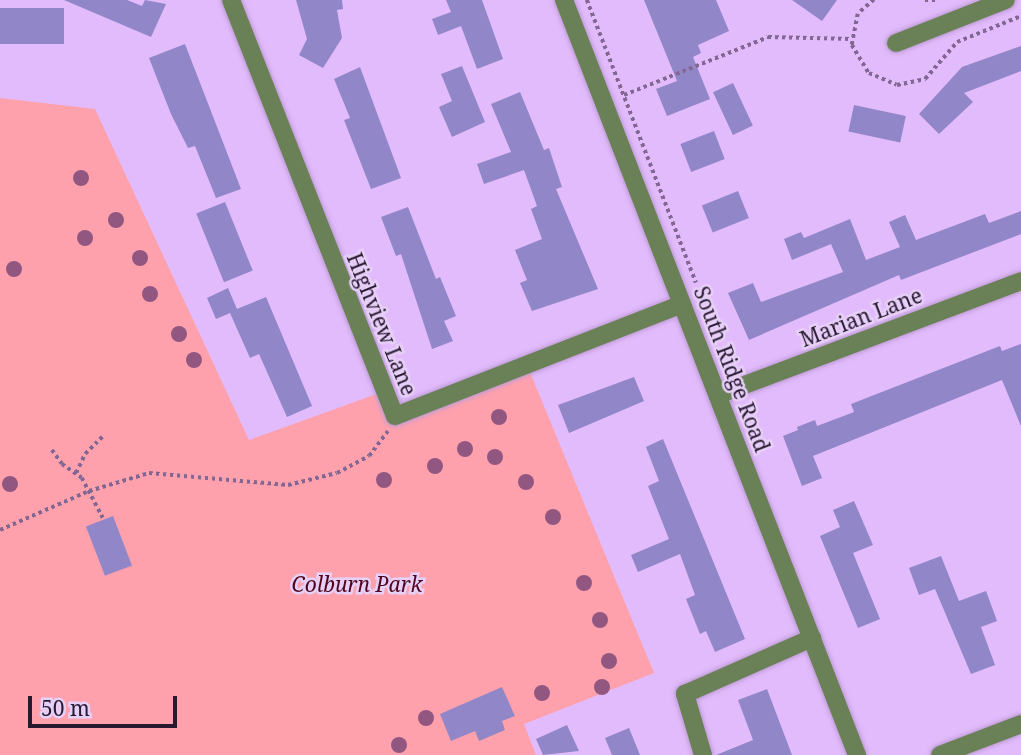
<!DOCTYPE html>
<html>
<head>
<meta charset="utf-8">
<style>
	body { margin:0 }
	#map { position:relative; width:1021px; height:755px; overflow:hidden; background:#e2bbfc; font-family:"Noto Serif",serif }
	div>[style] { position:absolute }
	.green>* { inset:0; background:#fea1ad }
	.building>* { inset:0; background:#9186c8; transform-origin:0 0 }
	.path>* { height:3.5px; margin-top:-1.75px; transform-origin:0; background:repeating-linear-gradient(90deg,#826793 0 3.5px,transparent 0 7px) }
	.roads { filter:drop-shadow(0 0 2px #bd9bd3) drop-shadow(0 0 2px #bd9bd3) }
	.minor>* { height:18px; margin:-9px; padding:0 9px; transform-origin:9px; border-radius:9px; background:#6a8057 }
	.trees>* { width:16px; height:16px; margin:-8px; border-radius:50%; background:#925781 }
	span { translate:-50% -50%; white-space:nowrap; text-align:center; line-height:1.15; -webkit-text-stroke:5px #e7d0f7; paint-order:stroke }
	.street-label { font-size:21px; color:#281931 }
	.park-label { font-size:21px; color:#51051c; font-style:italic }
	.scale { position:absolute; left:28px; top:696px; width:149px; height:32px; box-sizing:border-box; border:4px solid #281931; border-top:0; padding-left:9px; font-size:21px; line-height:24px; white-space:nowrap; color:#281931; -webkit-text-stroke:5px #e7d0f7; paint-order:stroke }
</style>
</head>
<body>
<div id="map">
	<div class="green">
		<i style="clip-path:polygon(0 98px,95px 109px,249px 440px,385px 391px,394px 416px,527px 365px,654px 673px,524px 724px,536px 755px,0 755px)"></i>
	</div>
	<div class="building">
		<i style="clip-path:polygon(64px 0,127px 0,142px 6px,145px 0,166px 4px,151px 37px)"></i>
		<i style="clip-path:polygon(296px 0,342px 0,343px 9px,337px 10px,342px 38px,323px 68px,299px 55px,307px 39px)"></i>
		<i style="clip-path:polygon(446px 0,482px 0,503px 59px,477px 69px,461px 26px,438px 35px,432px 19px,451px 12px)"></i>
		<i style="clip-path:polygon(644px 0,716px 0,729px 31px,698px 45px,701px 53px,693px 57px,710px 99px,667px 116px,656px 89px,677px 81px)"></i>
		<i style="clip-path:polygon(792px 0,837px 0,822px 21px)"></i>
		<i style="left:0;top:8px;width:64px;height:36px"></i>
		<i style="clip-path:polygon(185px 44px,241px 189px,216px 198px,195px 146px,188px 148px,171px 114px,149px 58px)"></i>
		<i style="clip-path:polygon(1021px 46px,1021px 71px,964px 93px,973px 102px,939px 134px,919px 114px,962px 67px)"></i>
		<i style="clip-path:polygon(462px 66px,485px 122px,452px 137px,439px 107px,452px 101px,441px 74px)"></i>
		<i style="clip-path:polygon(360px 67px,401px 178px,371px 189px,344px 120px,350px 118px,334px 79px)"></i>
		<i style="left:733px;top:83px;width:47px;height:22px;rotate:65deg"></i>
		<i style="clip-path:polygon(520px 92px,544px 150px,549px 148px,562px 187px,556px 189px,598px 289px,532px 311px,520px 283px,527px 280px,515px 250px,542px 239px,531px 209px,537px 206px,524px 170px,484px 184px,477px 164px,511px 152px,491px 104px)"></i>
		<i style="left:854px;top:105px;width:53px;height:27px;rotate:12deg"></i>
		<i style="left:714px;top:131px;width:30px;height:36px;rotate:69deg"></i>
		<i style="left:738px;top:191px;width:29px;height:39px;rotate:68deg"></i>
		<i style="left:225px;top:202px;width:74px;height:31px;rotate:68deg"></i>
		<i style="clip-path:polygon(408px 207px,436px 279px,440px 277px,456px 316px,444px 321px,453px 341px,432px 349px,401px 254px,396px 256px,381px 217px)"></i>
		<i style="clip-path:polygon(1021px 211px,1021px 234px,901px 280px,899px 275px,749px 340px,728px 293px,753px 283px,761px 302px,843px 272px,831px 244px,792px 260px,784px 239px,801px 232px,804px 238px,850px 219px,866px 260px,900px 247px,889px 222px,905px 215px,916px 240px,985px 214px,989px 223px)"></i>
		<i style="clip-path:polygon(228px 288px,237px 309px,266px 297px,312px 406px,287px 417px,259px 354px,250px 358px,230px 313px,216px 319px,207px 298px)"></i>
		<i style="clip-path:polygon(1021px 344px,1021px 426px,1002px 380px,813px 456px,822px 478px,802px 486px,783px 436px,798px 430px,797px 427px,815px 420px,817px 426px,854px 412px,851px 404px,1000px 346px,1002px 351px)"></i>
		<i style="clip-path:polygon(634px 377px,644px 401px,569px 433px,558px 405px)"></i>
		<i style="clip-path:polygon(663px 439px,745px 639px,715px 652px,706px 631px,700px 634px,686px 599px,695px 595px,680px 554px,638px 572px,631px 555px,669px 539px,648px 486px,659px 481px,646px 447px)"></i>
		<i style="clip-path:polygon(854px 501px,873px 545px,853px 553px,880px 619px,858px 628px,820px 536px,840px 527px,833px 510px)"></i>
		<i style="left:113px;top:516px;width:53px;height:29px;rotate:69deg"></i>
		<i style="clip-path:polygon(941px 556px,959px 601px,986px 591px,997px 621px,981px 627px,995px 665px,971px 674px,935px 589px,919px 595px,909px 568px)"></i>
		<i style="clip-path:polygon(502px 687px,515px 716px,502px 721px,505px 730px,479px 741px,475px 731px,451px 741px,440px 714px)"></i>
		<i style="clip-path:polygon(767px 689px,792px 755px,716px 755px,753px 740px,738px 700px)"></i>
		<i style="clip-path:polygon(567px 725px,579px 751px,543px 755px,536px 739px)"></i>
		<i style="clip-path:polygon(629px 728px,640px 755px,612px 755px,605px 738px)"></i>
	</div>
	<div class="path">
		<i style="left:587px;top:0;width:303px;rotate:68.9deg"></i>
		<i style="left:874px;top:0;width:21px;rotate:139deg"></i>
		<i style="left:858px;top:14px;width:32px;rotate:101deg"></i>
		<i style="left:852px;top:45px;width:33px;rotate:59deg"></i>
		<i style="left:869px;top:73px;width:30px;rotate:23deg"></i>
		<i style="left:897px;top:85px;width:29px;rotate:-12deg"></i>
		<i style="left:925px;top:79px;width:49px;rotate:-49.1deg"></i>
		<i style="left:957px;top:42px;width:69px;rotate:-22.1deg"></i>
		<i style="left:925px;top:0;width:10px"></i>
		<i style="left:624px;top:95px;width:155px;rotate:-21.9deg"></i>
		<i style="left:768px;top:37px;width:84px;rotate:1.4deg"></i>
		<i style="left:52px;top:450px;width:17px;rotate:54deg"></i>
		<i style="left:62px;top:464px;width:24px;rotate:35deg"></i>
		<i style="left:82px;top:478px;width:45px;rotate:62.3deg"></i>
		<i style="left:76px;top:473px;width:21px;rotate:-65deg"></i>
		<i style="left:85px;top:454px;width:25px;rotate:-45deg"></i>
		<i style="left:0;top:530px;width:97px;rotate:-23.7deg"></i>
		<i style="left:89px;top:491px;width:63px;rotate:-16.7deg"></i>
		<i style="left:149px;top:473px;width:140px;rotate:4.9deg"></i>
		<i style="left:288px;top:485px;width:50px;rotate:-13.8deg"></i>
		<i style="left:337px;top:473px;width:36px;rotate:-28deg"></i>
		<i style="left:369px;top:456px;width:31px;rotate:-53deg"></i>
	</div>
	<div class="roads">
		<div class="minor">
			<i style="left:231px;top:0;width:447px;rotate:68.5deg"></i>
			<i style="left:395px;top:416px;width:308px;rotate:-21.3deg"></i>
			<i style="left:564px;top:0;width:810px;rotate:68.79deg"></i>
			<i style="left:896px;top:43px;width:118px;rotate:-21.4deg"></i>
			<i style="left:718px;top:395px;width:324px;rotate:-20.6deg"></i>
			<i style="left:703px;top:755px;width:64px;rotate:-106.4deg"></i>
			<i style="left:685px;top:694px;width:139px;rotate:-23.8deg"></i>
			<i style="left:940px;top:755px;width:87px;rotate:-20.9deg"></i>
		</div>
	</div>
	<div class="trees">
		<i style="left:81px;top:178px"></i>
		<i style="left:116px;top:220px"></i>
		<i style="left:85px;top:238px"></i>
		<i style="left:140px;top:258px"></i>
		<i style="left:14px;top:269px"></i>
		<i style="left:150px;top:294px"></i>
		<i style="left:179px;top:334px"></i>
		<i style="left:194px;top:360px"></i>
		<i style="left:499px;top:417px"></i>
		<i style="left:465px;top:449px"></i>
		<i style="left:495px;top:457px"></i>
		<i style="left:435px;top:466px"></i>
		<i style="left:384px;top:480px"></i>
		<i style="left:526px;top:482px"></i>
		<i style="left:10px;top:484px"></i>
		<i style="left:553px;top:517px"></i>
		<i style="left:584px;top:583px"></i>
		<i style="left:600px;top:620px"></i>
		<i style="left:609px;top:661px"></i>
		<i style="left:602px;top:687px"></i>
		<i style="left:542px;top:693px"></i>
		<i style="left:426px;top:718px"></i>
		<i style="left:399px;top:745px"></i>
	</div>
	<div class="street-label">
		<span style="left:861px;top:317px;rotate:-21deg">Marian Lane</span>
		<span style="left:382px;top:324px;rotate:68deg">Highview Lane</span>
		<span style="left:732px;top:369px;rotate:69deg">South Ridge Road</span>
	</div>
	<div class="park-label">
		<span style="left:357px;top:584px">Colburn Park</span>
	</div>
	<div class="scale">50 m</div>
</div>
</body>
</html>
